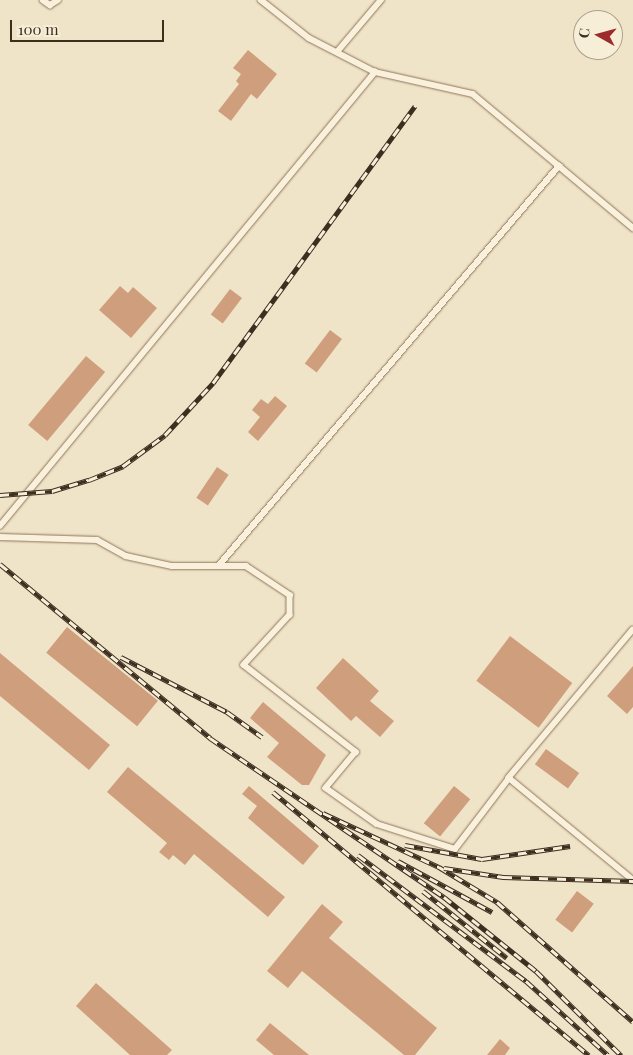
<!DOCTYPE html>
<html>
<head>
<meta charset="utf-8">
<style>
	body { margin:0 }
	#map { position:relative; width:633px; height:1055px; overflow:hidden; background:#f0e4c8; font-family:"Playfair Display",serif }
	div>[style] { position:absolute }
	.building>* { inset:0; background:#cf9f7d; transform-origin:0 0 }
	.roads { filter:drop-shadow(0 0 1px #8d765c) drop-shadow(0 0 1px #8d765c) }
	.service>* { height:5.5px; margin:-2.75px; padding:0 2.75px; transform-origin:2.75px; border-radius:2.75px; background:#faf1dc }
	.rail>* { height:5px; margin-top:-2.5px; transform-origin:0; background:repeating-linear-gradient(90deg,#f7eed8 0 9px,#3d2e20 0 18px); box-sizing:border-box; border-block:1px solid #3d2e20 }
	span { translate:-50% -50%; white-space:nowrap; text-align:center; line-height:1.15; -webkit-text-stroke:5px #f7eed8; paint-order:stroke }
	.north { position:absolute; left:573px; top:10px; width:50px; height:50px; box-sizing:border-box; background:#f7eed8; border:1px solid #ada18e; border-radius:50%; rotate:277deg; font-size:14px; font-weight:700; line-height:20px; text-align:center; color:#3d2e20 }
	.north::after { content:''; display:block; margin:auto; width:18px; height:22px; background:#9e2a2b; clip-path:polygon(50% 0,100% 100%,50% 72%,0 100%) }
	.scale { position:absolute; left:10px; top:20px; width:154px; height:22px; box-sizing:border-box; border:2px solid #3d2e20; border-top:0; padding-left:6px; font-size:15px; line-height:18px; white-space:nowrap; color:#3d2e20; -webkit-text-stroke:4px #f7eed8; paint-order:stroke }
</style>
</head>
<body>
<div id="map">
	<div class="building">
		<i style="clip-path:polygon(248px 50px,277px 74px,257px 99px,251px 94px,231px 121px,218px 111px,239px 84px,236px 81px,241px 74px,233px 68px)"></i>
		<i style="clip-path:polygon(120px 286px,128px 293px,133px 287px,157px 308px,131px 338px,99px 310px)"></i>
		<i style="left:230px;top:289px;width:15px;height:32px;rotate:37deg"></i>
		<i style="left:330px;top:330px;width:15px;height:42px;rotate:37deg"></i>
		<i style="left:86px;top:356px;width:25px;height:90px;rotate:40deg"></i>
		<i style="clip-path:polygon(275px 396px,287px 406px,258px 441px,248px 432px,260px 417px,252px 410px,261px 399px,268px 404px)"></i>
		<i style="left:217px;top:467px;width:14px;height:37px;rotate:34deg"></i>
		<i style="left:67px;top:627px;width:117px;height:33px;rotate:39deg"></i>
		<i style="left:510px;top:636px;width:78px;height:56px;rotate:37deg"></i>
		<i style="clip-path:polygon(0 653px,110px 745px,89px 770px,0 696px)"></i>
		<i style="clip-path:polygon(343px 658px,379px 691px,370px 701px,394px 721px,380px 737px,356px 716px,351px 721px,316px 688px)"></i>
		<i style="clip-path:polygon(633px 666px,633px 707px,627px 714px,607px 696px)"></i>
		<i style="clip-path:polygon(263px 702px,326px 755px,309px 785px,302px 785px,267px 757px,279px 743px,250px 718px)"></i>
		<i style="left:546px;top:749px;width:41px;height:19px;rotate:36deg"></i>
		<i style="clip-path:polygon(128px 767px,285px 897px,268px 917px,194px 854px,185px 865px,173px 855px,169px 860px,159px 852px,167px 843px,107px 792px)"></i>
		<i style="clip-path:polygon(249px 786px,319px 846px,303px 865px,248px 818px,257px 806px,242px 794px)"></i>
		<i style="left:454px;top:786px;width:21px;height:48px;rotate:39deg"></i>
		<i style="left:577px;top:891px;width:21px;height:36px;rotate:37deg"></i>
		<i style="clip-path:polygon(322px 904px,343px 922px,329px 938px,437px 1028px,415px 1055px,404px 1055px,302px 971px,288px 988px,267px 971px)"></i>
		<i style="clip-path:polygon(96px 983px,172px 1050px,167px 1055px,130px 1055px,76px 1006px)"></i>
		<i style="clip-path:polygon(270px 1023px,309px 1055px,274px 1055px,256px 1040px)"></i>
		<i style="clip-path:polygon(500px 1039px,510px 1048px,505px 1055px,487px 1055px)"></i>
	</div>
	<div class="roads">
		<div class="service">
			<i style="left:43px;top:0;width:9px;rotate:36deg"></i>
			<i style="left:50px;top:5px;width:9px;rotate:-32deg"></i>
			<i style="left:261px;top:0;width:61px;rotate:38.4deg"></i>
			<i style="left:309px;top:38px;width:74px;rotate:27.3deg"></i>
			<i style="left:337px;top:52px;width:68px;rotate:-49.8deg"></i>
			<i style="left:0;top:526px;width:589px;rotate:-50.44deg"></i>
			<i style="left:375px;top:72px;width:100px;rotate:12.7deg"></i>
			<i style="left:473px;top:94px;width:209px;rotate:39.9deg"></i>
			<i style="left:0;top:537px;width:97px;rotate:1.8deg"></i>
			<i style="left:97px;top:540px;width:33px;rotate:29deg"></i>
			<i style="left:126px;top:556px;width:47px;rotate:12.3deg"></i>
			<i style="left:172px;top:566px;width:74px"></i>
			<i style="left:246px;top:566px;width:53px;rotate:33.4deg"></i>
			<i style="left:290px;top:595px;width:20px;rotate:90deg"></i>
			<i style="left:290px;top:615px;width:68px;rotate:132.6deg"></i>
			<i style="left:244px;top:665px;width:142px;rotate:37.8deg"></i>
			<i style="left:356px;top:752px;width:47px;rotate:129.8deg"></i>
			<i style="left:326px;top:788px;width:62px;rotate:35.2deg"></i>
			<i style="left:377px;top:824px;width:82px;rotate:17.8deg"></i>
			<i style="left:455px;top:849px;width:89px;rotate:-52.7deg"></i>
			<i style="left:220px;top:564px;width:523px;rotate:-49.58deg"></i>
			<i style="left:633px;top:630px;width:193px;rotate:130deg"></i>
			<i style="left:509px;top:778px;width:161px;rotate:39.4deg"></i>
		</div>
	</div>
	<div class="rail">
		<i style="left:0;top:495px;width:52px;rotate:-4.4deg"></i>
		<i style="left:52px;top:491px;width:39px;rotate:-17deg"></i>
		<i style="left:89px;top:480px;width:37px;rotate:-22deg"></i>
		<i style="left:123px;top:466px;width:52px;rotate:-36.4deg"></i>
		<i style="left:165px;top:435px;width:71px;rotate:-47.3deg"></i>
		<i style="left:213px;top:383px;width:343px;rotate:-53.9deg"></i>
		<i style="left:0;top:564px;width:273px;rotate:39.6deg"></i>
		<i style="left:210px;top:738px;width:283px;rotate:34.2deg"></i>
		<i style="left:444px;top:897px;width:118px;rotate:38.8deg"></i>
		<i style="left:536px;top:971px;width:120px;rotate:44.7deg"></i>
		<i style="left:121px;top:657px;width:119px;rotate:27.4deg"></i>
		<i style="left:227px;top:712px;width:43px;rotate:35.5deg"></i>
		<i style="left:273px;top:792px;width:411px;rotate:39.8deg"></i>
		<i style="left:323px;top:813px;width:128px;rotate:25deg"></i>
		<i style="left:439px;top:867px;width:68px;rotate:31.1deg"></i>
		<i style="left:497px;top:902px;width:181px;rotate:41.4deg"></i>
		<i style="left:405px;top:845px;width:78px;rotate:10.3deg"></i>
		<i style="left:482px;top:859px;width:89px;rotate:-8.4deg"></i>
		<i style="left:358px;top:855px;width:210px;rotate:36.9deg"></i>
		<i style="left:526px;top:981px;width:110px;rotate:42.1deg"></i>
		<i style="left:398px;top:861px;width:107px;rotate:28.5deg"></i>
		<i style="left:444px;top:868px;width:60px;rotate:8.7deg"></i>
		<i style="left:503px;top:877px;width:130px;rotate:1.8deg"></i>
		<i style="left:423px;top:891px;width:107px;rotate:38.6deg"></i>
	</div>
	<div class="north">С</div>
	<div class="scale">100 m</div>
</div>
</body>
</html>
